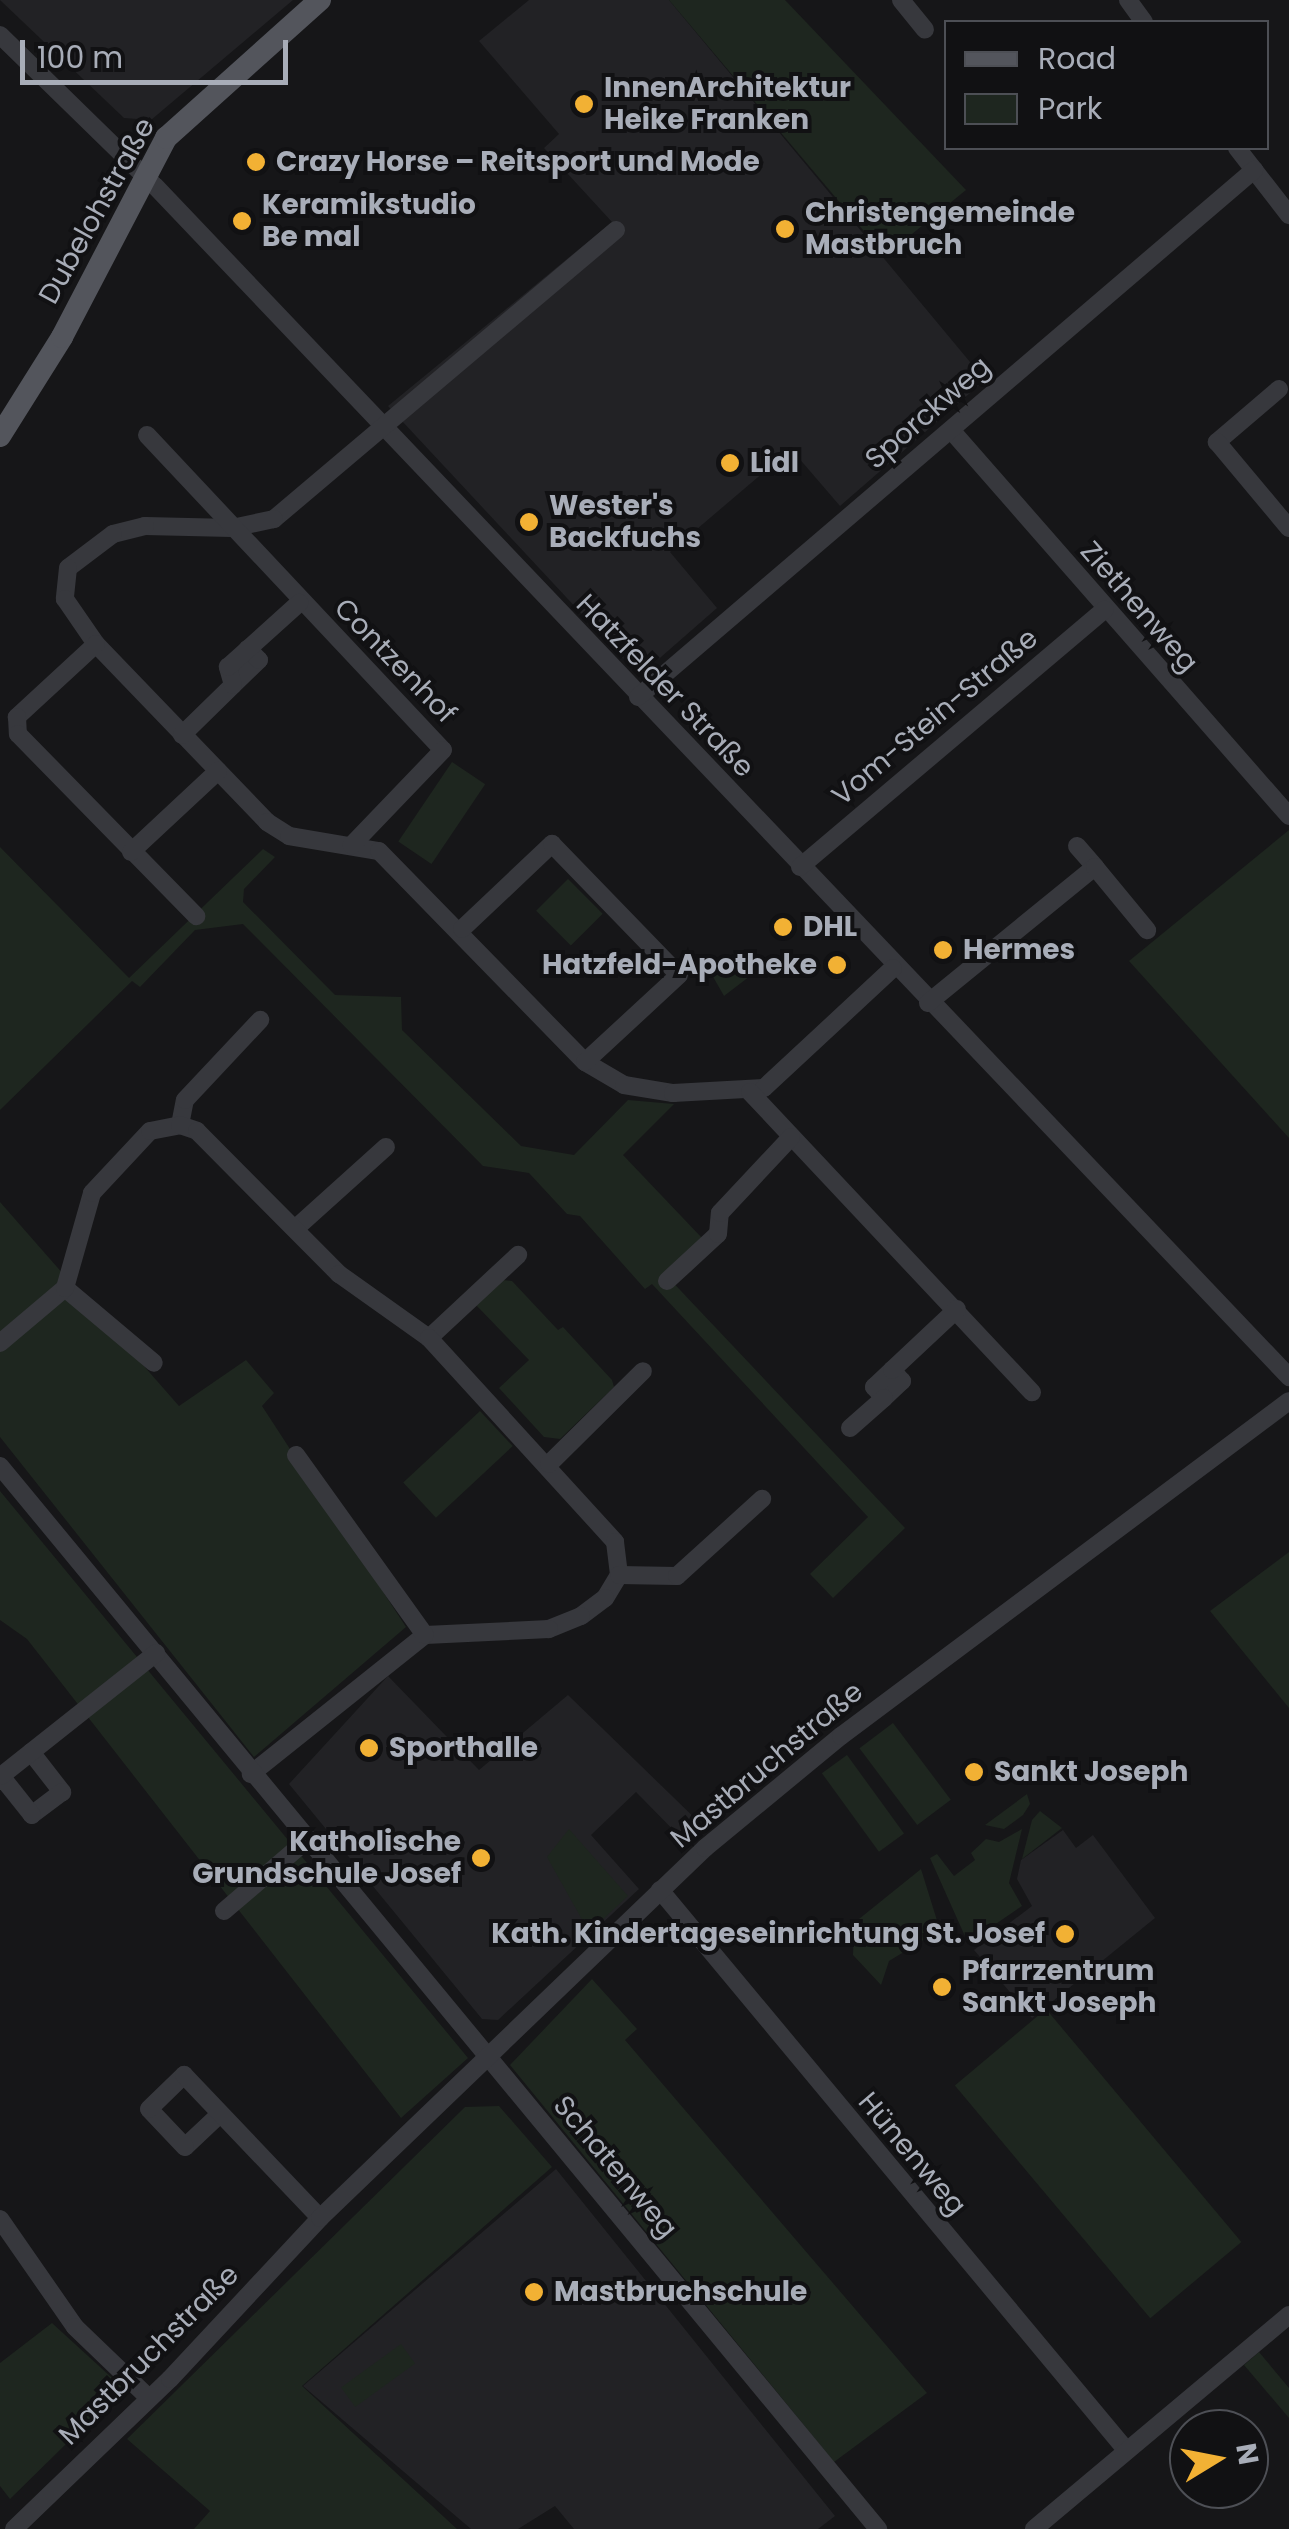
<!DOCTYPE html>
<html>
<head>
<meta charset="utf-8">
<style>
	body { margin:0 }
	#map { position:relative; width:1289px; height:2529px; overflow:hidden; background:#161618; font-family:Poppins,sans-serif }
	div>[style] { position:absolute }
	.built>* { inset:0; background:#222225 }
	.green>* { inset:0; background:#1e261f; transform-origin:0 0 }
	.minor>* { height:18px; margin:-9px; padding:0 9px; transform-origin:9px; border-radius:9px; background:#37383d }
	.major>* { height:22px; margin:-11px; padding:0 11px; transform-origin:11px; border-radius:11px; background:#53555c }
	.dots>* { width:28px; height:28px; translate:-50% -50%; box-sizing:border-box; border:5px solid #111113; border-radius:50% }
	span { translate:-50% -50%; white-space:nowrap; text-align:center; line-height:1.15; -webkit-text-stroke:8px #111113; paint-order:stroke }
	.poi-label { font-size:28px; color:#a8adb8; font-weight:700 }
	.left { translate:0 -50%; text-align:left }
	.right { translate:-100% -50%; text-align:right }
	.street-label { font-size:28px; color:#a8adb8 }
	.legend { position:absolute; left:944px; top:20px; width:325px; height:130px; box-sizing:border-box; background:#111113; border:2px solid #4d4f55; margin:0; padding:12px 18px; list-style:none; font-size:30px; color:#a8adb8 }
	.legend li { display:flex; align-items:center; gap:20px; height:50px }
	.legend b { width:50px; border:2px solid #4d4f55 }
	.north { position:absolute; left:1169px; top:2409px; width:100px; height:100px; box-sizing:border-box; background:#111113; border:2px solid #4d4f55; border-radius:50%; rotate:80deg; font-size:28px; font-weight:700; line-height:40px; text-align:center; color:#a8adb8 }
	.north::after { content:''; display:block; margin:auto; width:35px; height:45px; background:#f2b134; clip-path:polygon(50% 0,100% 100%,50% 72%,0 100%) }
	.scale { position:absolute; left:20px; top:40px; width:268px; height:45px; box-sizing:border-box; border:5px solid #a8adb8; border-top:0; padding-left:12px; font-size:30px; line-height:35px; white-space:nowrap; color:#a8adb8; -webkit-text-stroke:8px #111113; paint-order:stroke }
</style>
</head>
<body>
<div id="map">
	<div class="built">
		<i style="clip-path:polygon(0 0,293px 0,151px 120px,124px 118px)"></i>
		<i style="clip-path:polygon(529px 0,669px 0,985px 380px,840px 506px,791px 449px,670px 552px,717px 608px,653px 664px,634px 670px,388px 406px,612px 222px,544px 148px,559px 134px,479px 41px)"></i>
		<i style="clip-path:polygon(388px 1676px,479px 1770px,568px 1695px,705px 1828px,687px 1844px,636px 1792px,591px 1835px,639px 1889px,498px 2020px,482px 2019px,289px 1784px)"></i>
		<i style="clip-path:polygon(1063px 1830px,1076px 1848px,1093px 1835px,1155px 1918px,1032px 2018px,974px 1950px,1032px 1906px,1017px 1879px,1021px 1860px)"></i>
		<i style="clip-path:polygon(556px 2169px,835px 2516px,818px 2529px,574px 2529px,555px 2506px,518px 2529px,471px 2529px,303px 2386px)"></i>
	</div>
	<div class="green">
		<i style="clip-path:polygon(669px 0,785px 0,966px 190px,885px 256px)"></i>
		<i style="left:452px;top:762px;width:40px;height:96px;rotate:34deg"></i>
		<i style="clip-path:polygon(1289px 830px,1289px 1138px,1129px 961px)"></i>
		<i style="clip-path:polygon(0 847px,129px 978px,263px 849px,275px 857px,244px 889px,243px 902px,335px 995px,401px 997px,402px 1030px,521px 1146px,574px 1155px,628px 1100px,674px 1104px,623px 1155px,702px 1238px,664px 1273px,905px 1528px,833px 1598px,810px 1574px,868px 1517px,652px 1284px,645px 1289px,580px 1216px,567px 1214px,529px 1173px,483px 1166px,243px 924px,195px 930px,140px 987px,132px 981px,0 1110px)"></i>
		<i style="left:568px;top:879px;width:49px;height:45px;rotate:45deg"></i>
		<i style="clip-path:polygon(748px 951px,758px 970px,724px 996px,712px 975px,734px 953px)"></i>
		<i style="clip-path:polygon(0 1202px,179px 1406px,246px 1360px,274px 1393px,262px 1406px,406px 1627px,254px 1757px,0 1437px)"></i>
		<i style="clip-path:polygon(502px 1280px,512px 1281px,558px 1330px,563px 1327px,612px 1380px,614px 1387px,560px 1439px,544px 1437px,499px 1388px,529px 1360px,475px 1304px)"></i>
		<i style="left:480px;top:1411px;width:48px;height:105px;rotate:47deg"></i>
		<i style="clip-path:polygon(0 1491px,468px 2058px,401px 2118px,27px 1639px,0 1620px)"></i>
		<i style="clip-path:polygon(1289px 1552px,1289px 1708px,1210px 1611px)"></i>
		<i style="left:893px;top:1723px;width:96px;height:42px;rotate:53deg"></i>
		<i style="left:847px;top:1755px;width:97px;height:31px;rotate:54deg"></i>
		<i style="clip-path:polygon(1027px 1794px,1030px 1804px,1023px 1815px,1004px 1829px,985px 1825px)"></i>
		<i style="clip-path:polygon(1040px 1811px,1062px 1828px,1022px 1859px,1032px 1820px)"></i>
		<i style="clip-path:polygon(569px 1829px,628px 1896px,589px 1932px,547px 1857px)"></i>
		<i style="clip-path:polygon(1022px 1829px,1009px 1883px,1022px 1906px,968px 1943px,930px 1858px,937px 1854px,954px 1876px,975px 1860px,971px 1853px,986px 1839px,999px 1842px)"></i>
		<i style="clip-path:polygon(921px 1869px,940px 1930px,889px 1961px,881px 1985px,853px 1955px,854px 1923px)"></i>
		<i style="clip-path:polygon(592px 1979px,637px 2029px,625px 2040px,927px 2393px,834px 2462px,510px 2065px)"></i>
		<i style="left:1046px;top:2009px;width:304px;height:119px;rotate:50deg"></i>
		<i style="clip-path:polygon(499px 2106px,552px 2167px,302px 2386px,457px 2529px,194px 2529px,210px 2511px,127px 2439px,465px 2107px)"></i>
		<i style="clip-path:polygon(52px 2323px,123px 2388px,10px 2499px,0 2486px,0 2363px)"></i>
		<i style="left:401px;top:2344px;width:24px;height:74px;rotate:54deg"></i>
		<i style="clip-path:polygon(1259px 2352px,1289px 2388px,1289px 2418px,1244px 2365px)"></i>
	</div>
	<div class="minor">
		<i style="left:901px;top:0;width:38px;rotate:51deg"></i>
		<i style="left:1128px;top:0;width:27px;rotate:54deg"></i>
		<i style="left:0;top:35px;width:216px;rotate:44.3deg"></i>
		<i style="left:155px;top:186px;width:1645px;rotate:46.4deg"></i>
		<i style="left:1237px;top:148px;width:85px;rotate:52.2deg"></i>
		<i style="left:616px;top:230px;width:448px;rotate:139.8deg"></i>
		<i style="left:274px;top:519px;width:43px;rotate:167.9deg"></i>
		<i style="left:232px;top:528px;width:87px;rotate:-178.7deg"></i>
		<i style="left:145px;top:526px;width:33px;rotate:166deg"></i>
		<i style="left:113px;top:534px;width:56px;rotate:142.9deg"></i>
		<i style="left:68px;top:568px;width:31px;rotate:96deg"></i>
		<i style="left:65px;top:599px;width:55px;rotate:55.4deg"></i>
		<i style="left:96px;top:644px;width:247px;rotate:46.1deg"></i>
		<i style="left:267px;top:822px;width:26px;rotate:32deg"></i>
		<i style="left:289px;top:836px;width:91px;rotate:9.5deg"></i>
		<i style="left:379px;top:851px;width:295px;rotate:45.7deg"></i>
		<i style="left:585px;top:1062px;width:45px;rotate:30.5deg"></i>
		<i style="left:624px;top:1085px;width:50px;rotate:9.3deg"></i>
		<i style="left:673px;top:1093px;width:91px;rotate:-3.1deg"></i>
		<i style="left:764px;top:1088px;width:176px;rotate:-42.9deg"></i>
		<i style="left:1279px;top:389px;width:82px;rotate:139.5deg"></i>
		<i style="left:1217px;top:442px;width:112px;rotate:50.1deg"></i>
		<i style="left:951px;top:430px;width:513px;rotate:48.79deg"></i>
		<i style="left:147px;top:435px;width:432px;rotate:46.8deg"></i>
		<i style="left:443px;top:750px;width:132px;rotate:133.8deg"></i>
		<i style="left:96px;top:644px;width:108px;rotate:137.3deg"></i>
		<i style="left:17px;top:717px;width:17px;rotate:87deg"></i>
		<i style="left:18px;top:734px;width:255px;rotate:45.6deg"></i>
		<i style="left:233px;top:685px;width:36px;rotate:-44deg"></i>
		<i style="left:259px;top:660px;width:16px;rotate:-135deg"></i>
		<i style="left:638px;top:697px;width:811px;rotate:-40.55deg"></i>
		<i style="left:182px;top:735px;width:71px;rotate:-44.4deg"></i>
		<i style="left:233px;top:685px;width:19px;rotate:-106deg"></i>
		<i style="left:228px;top:667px;width:96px;rotate:-42deg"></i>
		<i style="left:1077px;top:846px;width:28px;rotate:49deg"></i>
		<i style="left:131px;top:852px;width:119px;rotate:-43deg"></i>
		<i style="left:800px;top:867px;width:399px;rotate:-40.2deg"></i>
		<i style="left:462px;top:929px;width:124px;rotate:-43.4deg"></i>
		<i style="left:552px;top:844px;width:182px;rotate:45.9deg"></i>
		<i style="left:679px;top:975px;width:128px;rotate:137.2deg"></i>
		<i style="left:928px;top:1003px;width:215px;rotate:-39.2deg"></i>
		<i style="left:1095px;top:867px;width:82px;rotate:50.5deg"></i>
		<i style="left:750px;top:1092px;width:412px;rotate:46.8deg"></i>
		<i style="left:180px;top:1125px;width:25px;rotate:-79deg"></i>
		<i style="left:185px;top:1100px;width:110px;rotate:-46.8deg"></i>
		<i style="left:296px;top:1228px;width:121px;rotate:-42deg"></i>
		<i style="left:667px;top:1281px;width:69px;rotate:-42.7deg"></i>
		<i style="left:718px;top:1234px;width:21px;rotate:-85deg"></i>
		<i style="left:720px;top:1213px;width:104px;rotate:-46.9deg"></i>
		<i style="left:65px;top:1288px;width:116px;rotate:40.1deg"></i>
		<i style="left:429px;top:1338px;width:122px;rotate:-43deg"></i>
		<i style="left:0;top:1343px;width:85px;rotate:-40.2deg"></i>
		<i style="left:65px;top:1288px;width:99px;rotate:-74.1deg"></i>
		<i style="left:92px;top:1193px;width:85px;rotate:-46.9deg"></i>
		<i style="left:150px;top:1131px;width:31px;rotate:-11deg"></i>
		<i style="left:180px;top:1125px;width:18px;rotate:19deg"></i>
		<i style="left:197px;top:1131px;width:202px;rotate:45.2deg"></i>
		<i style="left:339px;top:1274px;width:110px;rotate:35.4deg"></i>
		<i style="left:429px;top:1338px;width:276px;rotate:47.6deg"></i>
		<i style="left:615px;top:1542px;width:33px;rotate:83deg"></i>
		<i style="left:619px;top:1575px;width:27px;rotate:121deg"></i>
		<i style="left:605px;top:1598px;width:30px;rotate:143deg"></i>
		<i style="left:581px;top:1616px;width:35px;rotate:158deg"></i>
		<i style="left:549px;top:1629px;width:124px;rotate:177.2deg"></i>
		<i style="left:425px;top:1635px;width:223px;rotate:141.4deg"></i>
		<i style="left:892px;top:1370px;width:15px;rotate:48deg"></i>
		<i style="left:902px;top:1381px;width:25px;rotate:137deg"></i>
		<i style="left:884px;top:1398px;width:15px;rotate:-132deg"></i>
		<i style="left:874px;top:1387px;width:25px;rotate:-43deg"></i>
		<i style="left:892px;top:1370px;width:89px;rotate:-43.2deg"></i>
		<i style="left:850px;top:1428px;width:45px;rotate:-41.4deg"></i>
		<i style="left:296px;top:1455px;width:221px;rotate:54.4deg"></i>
		<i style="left:549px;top:1464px;width:132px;rotate:-44.7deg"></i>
		<i style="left:0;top:1466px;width:1379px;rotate:50.44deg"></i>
		<i style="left:619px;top:1575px;width:58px;rotate:1deg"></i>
		<i style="left:677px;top:1576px;width:115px;rotate:-42.2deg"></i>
		<i style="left:31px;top:1752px;width:51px;rotate:52.2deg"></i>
		<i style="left:62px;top:1792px;width:38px;rotate:143deg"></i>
		<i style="left:32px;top:1815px;width:50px;rotate:-128.5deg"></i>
		<i style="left:1px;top:1776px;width:198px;rotate:-38.4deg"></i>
		<i style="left:660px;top:1890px;width:729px;rotate:50.23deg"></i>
		<i style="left:224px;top:1911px;width:111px;rotate:-40.6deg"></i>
		<i style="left:220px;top:2114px;width:48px;rotate:136.7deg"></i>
		<i style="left:185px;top:2147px;width:52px;rotate:-133.5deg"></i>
		<i style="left:149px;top:2109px;width:49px;rotate:-44.2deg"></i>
		<i style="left:184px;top:2075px;width:197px;rotate:46.4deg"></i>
		<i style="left:0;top:2219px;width:131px;rotate:55.2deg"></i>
		<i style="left:75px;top:2327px;width:101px;rotate:43.8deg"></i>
		<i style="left:14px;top:2529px;width:216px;rotate:-43.9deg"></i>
		<i style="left:170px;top:2379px;width:220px;rotate:-47deg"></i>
		<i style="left:320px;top:2218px;width:534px;rotate:-43.86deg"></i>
		<i style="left:705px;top:1848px;width:176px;rotate:-39.5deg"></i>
		<i style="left:841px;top:1736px;width:559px;rotate:-36.79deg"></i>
		<i style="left:1034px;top:2529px;width:333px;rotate:-40deg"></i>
	</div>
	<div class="major">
		<i style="left:0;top:436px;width:117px;rotate:-57.9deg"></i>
		<i style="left:62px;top:337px;width:225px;rotate:-62.4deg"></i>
		<i style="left:166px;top:138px;width:207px;rotate:-41.9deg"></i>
	</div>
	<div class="dots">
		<i style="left:584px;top:104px;background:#f2b134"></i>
		<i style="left:256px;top:162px;background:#f2b134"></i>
		<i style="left:242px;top:221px;background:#f2b134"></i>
		<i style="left:785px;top:229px;background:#f2b134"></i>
		<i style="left:730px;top:463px;background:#f2b134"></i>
		<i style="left:529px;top:522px;background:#f2b134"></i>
		<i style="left:783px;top:927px;background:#f2b134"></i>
		<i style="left:943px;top:950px;background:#f2b134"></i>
		<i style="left:837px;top:965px;background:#f2b134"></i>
		<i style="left:369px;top:1748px;background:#f2b134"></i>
		<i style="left:974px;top:1772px;background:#f2b134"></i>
		<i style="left:481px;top:1858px;background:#f2b134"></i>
		<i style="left:1065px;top:1934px;background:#f2b134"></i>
		<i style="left:942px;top:1987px;background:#f2b134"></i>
		<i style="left:534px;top:2292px;background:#f2b134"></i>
	</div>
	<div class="poi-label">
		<span class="left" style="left:604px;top:104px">InnenArchitektur<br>Heike Franken</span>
		<span class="left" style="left:276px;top:162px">Crazy Horse – Reitsport und Mode</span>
		<span class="left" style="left:262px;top:221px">Keramikstudio<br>Be mal</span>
		<span class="left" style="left:805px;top:229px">Christengemeinde<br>Mastbruch</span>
		<span class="left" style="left:750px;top:463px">Lidl</span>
		<span class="left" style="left:549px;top:522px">Wester's<br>Backfuchs</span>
		<span class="left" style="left:803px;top:927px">DHL</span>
		<span class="left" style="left:963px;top:950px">Hermes</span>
		<span class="right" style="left:817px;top:965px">Hatzfeld-Apotheke</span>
		<span class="left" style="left:389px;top:1748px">Sporthalle</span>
		<span class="left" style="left:994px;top:1772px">Sankt Joseph</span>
		<span class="right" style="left:461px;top:1858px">Katholische<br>Grundschule Josef</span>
		<span class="right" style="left:1045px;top:1934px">Kath. Kindertageseinrichtung St. Josef</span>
		<span class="left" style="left:962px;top:1987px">Pfarrzentrum<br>Sankt Joseph</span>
		<span class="left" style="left:554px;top:2292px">Mastbruchschule</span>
	</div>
	<div class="street-label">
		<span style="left:97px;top:211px;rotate:-61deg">Dubelohstraße</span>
		<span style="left:928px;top:413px;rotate:-41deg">Sporckweg</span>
		<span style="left:1139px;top:607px;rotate:49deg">Ziethenweg</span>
		<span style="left:395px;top:661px;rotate:46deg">Contzenhof</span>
		<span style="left:665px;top:686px;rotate:46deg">Hatzfelder Straße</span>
		<span style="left:935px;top:717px;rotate:-40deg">Vom-Stein-Straße</span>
		<span style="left:767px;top:1765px;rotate:-40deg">Mastbruchstraße</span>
		<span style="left:912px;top:2154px;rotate:50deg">Hünenweg</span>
		<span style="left:615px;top:2167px;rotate:50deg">Schatenweg</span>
		<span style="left:149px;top:2355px;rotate:-45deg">Mastbruchstraße</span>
	</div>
	<ul class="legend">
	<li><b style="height:12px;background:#53555c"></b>Road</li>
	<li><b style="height:28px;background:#1e261f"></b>Park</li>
	</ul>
	<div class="north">N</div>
	<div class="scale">100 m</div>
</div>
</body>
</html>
